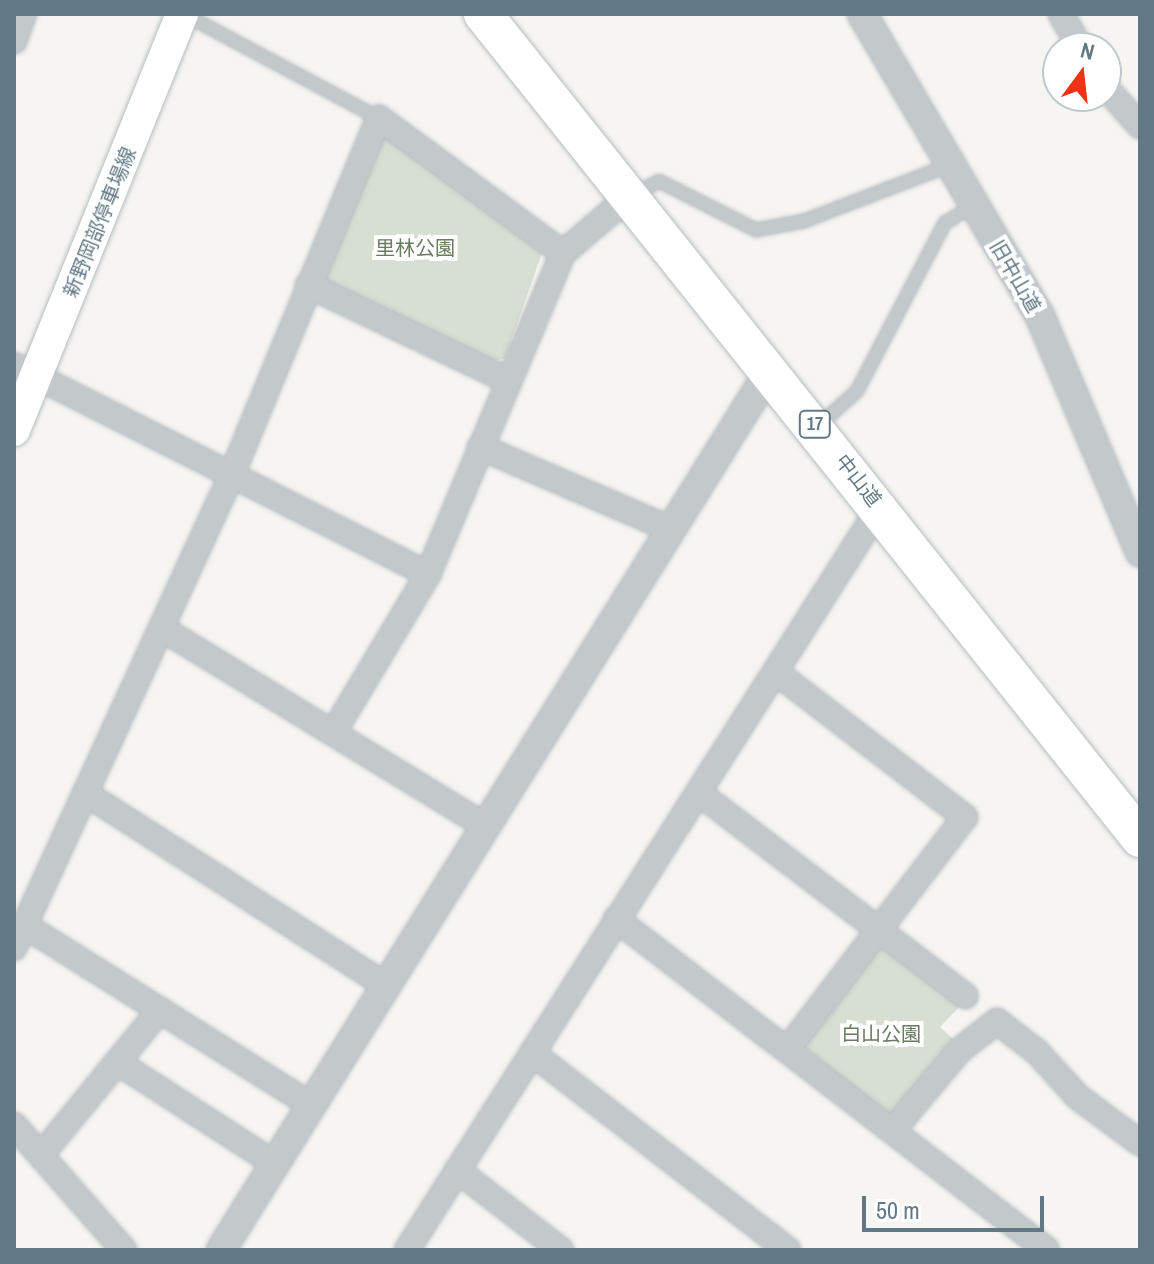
<!DOCTYPE html>
<html>
<head>
<meta charset="utf-8">
<style>
	body { margin:0 }
	#map { position:relative; width:1154px; height:1264px; overflow:hidden; background:#f6f5f2; font-family:"Archivo Narrow","Noto Sans JP",sans-serif }
	div>[style] { position:absolute }
	.green>* { inset:0; background:#d7ded2 }
	.roads { filter:drop-shadow(0 0 2px #b7bdc1) drop-shadow(0 0 2px #b7bdc1) }
	.service>* { height:12px; margin:-6px; padding:0 6px; transform-origin:6px; border-radius:6px; background:#c3c8ca }
	.minor>* { height:24px; margin:-12px; padding:0 12px; transform-origin:12px; border-radius:12px; background:#c3c8ca }
	.tertiary>* { height:28px; margin:-14px; padding:0 14px; transform-origin:14px; border-radius:14px; background:#c3c8ca }
	.secondary>* { height:32px; margin:-16px; padding:0 16px; transform-origin:16px; border-radius:16px; background:#fff }
	.trunk>* { height:38px; margin:-19px; padding:0 19px; transform-origin:19px; border-radius:19px; background:#fff }
	span { translate:-50% -50%; white-space:nowrap; text-align:center; line-height:1.15; -webkit-text-stroke:8px #fff; paint-order:stroke }
	.shield-label span { padding:2px 6px; background:#fff; border:2px solid; border-radius:6px; -webkit-text-stroke-width:0 }
	.shield-label { font-size:18px; color:#627985; font-weight:700 }
	.street-label { font-size:20px; color:#627985 }
	.park-label { font-size:20px; color:#697c61 }
	.frame { position:absolute; inset:0; border:16px solid #627985; pointer-events:none }
	.north { position:absolute; left:1042px; top:32px; width:80px; height:80px; box-sizing:border-box; background:#fff; border:2px solid #c0c9ce; border-radius:50%; rotate:15deg; font-size:22px; font-weight:700; line-height:32px; text-align:center; color:#627985 }
	.north::after { content:''; display:block; margin:auto; width:28px; height:36px; background:#f23216; clip-path:polygon(50% 0,100% 100%,50% 72%,0 100%) }
	.scale { position:absolute; left:862px; top:1196px; width:182px; height:36px; box-sizing:border-box; border:4px solid #627985; border-top:0; padding-left:10px; font-size:24px; line-height:28px; white-space:nowrap; color:#627985; -webkit-text-stroke:6px #fff; paint-order:stroke }
</style>
</head>
<body>
<div id="map">
	<div class="green">
		<i style="clip-path:polygon(382px 134px,542px 253px,505px 358px,492px 362px,323px 279px)"></i>
		<i style="clip-path:polygon(879px 943px,960px 1006px,940px 1027px,953px 1039px,898px 1116px,888px 1116px,802px 1045px)"></i>
	</div>
	<div class="roads">
		<div class="service">
			<i style="left:184px;top:14px;width:221px;rotate:28.1deg"></i>
			<i style="left:634px;top:194px;width:28px;rotate:-27deg"></i>
			<i style="left:659px;top:181px;width:109px;rotate:26.8deg"></i>
			<i style="left:756px;top:230px;width:49px;rotate:-10.6deg"></i>
			<i style="left:804px;top:221px;width:156px;rotate:-21deg"></i>
			<i style="left:817px;top:427px;width:54px;rotate:-42deg"></i>
			<i style="left:857px;top:391px;width:190px;rotate:-62.4deg"></i>
			<i style="left:945px;top:223px;width:34px;rotate:-32deg"></i>
		</div>
		<div class="minor">
			<i style="left:1061px;top:14px;width:39px;rotate:60deg"></i>
			<i style="left:14px;top:41px;width:29px;rotate:-70deg"></i>
			<i style="left:1106px;top:88px;width:51px;rotate:48.2deg"></i>
			<i style="left:308px;top:285px;width:221px;rotate:25.5deg"></i>
			<i style="left:14px;top:365px;width:464px;rotate:26.8deg"></i>
			<i style="left:480px;top:447px;width:207px;rotate:23.3deg"></i>
			<i style="left:161px;top:628px;width:378px;rotate:31.4deg"></i>
			<i style="left:777px;top:673px;width:237px;rotate:37.5deg"></i>
			<i style="left:965px;top:817px;width:293px;rotate:127.4deg"></i>
			<i style="left:333px;top:733px;width:185px;rotate:-59.1deg"></i>
			<i style="left:428px;top:574px;width:348px;rotate:-67.2deg"></i>
			<i style="left:563px;top:253px;width:89px;rotate:-40.5deg"></i>
			<i style="left:85px;top:793px;width:358px;rotate:32.6deg"></i>
			<i style="left:699px;top:793px;width:335px;rotate:37.3deg"></i>
			<i style="left:616px;top:919px;width:543px;rotate:37.52deg"></i>
			<i style="left:24px;top:925px;width:340px;rotate:32.1deg"></i>
			<i style="left:14px;top:948px;width:522px;rotate:-65.3deg"></i>
			<i style="left:232px;top:474px;width:385px;rotate:-67.6deg"></i>
			<i style="left:379px;top:118px;width:228px;rotate:36.3deg"></i>
			<i style="left:532px;top:1053px;width:323px;rotate:37.6deg"></i>
			<i style="left:117px;top:1062px;width:188px;rotate:32.8deg"></i>
			<i style="left:14px;top:1125px;width:167px;rotate:48.7deg"></i>
			<i style="left:892px;top:1131px;width:106px;rotate:-50deg"></i>
			<i style="left:960px;top:1050px;width:47px;rotate:-38.1deg"></i>
			<i style="left:997px;top:1021px;width:51px;rotate:37.8deg"></i>
			<i style="left:1037px;top:1052px;width:61px;rotate:47.7deg"></i>
			<i style="left:1078px;top:1097px;width:77px;rotate:36.6deg"></i>
			<i style="left:41px;top:1155px;width:188px;rotate:-50.6deg"></i>
			<i style="left:457px;top:1170px;width:131px;rotate:37.6deg"></i>
			<i style="left:407px;top:1250px;width:881px;rotate:-57.52deg"></i>
		</div>
		<div class="tertiary">
			<i style="left:862px;top:14px;width:348px;rotate:59.5deg"></i>
			<i style="left:1039px;top:314px;width:259px;rotate:67deg"></i>
			<i style="left:221px;top:1250px;width:1039px;rotate:-58.02deg"></i>
		</div>
		<div class="secondary">
			<i style="left:14px;top:430px;width:449px;rotate:-68deg"></i>
		</div>
		<div class="trunk">
			<i style="left:483px;top:14px;width:1054px;rotate:51.43deg"></i>
		</div>
	</div>
	<div class="shield-label">
		<span style="left:815px;top:424px">17</span>
	</div>
	<div class="street-label">
		<span style="left:99px;top:222px;rotate:-68deg">新野岡部停車場線</span>
		<span style="left:1016px;top:276px;rotate:60deg">旧中山道</span>
		<span style="left:859px;top:480px;rotate:52deg">中山道</span>
	</div>
	<div class="park-label">
		<span style="left:415px;top:247px">里林公園</span>
		<span style="left:881px;top:1033px">白山公園</span>
	</div>
	<div class="frame"></div>
	<div class="north">N</div>
	<div class="scale">50 m</div>
</div>
</body>
</html>
